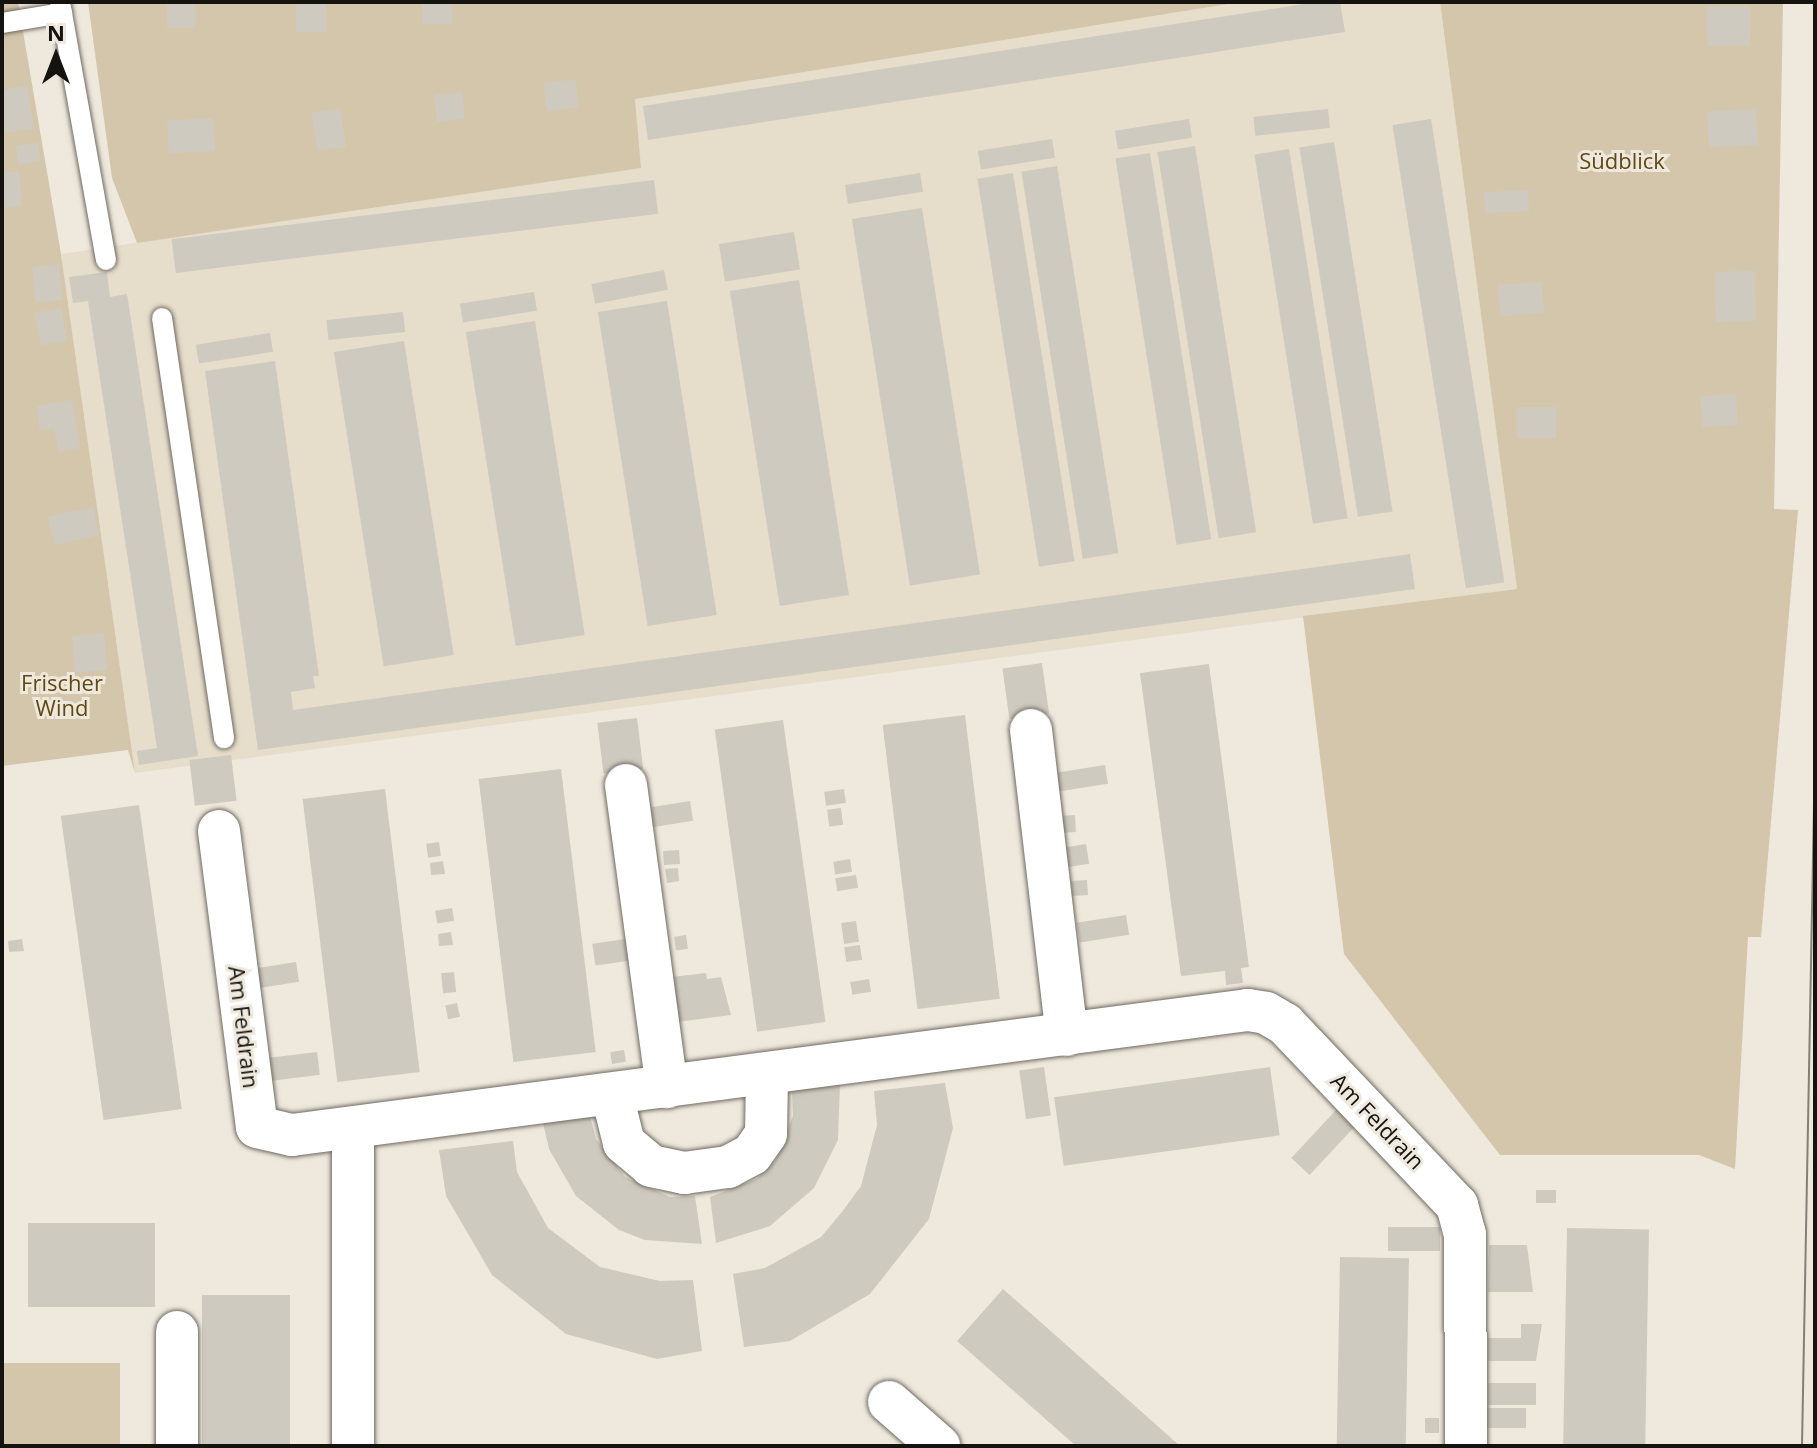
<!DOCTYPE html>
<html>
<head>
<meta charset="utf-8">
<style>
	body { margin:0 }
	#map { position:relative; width:1817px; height:1448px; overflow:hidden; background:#eee8dd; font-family:"Open Sans",sans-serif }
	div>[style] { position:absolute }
	.built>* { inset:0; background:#e6ddcb }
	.green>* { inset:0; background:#d4c6aa; transform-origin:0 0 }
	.building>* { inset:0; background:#cfcabf; transform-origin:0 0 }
	.roads { filter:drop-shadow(0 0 2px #706b61) drop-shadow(0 0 2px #706b61) }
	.service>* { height:20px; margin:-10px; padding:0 10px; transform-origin:10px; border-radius:10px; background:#fff }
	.minor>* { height:42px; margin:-21px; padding:0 21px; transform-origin:21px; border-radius:21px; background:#fff }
	.tram>* { height:2px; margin:-1px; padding:0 1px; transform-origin:1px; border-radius:1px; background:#837f77 }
	span { translate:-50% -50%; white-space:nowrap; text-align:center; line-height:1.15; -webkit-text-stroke:6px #eee8dd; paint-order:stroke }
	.park-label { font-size:22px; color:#614914 }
	.street-label { font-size:22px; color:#15130f }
	.frame { position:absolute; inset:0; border:4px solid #15130f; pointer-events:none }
	.north { position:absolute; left:16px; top:16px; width:80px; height:80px; -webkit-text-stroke:6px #eee8dd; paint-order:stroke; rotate:0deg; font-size:22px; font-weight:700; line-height:32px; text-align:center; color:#15130f }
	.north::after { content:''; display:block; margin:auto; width:28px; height:36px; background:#15130f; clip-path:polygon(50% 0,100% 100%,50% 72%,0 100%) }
</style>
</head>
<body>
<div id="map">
	<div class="built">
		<i style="clip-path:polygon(1241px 2px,1440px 2px,1517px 589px,135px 773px,61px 254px,640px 168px,635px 99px)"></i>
	</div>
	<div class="green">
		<i style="clip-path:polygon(2px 2px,18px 2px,61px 254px,135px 773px,128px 750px,2px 766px)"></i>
		<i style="clip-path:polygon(88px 2px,1241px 2px,635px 99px,641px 168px,137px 243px,112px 178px)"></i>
		<i style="clip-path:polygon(1440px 2px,1783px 2px,1774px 509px,1798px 510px,1761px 937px,1748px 937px,1735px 1169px,1699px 1155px,1500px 1155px,1344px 954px,1303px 616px,1517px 589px)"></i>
		<i style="left:2px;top:1363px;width:118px;height:83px"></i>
	</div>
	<div class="building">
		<i style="left:167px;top:2px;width:28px;height:26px"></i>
		<i style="left:296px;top:2px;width:30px;height:30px"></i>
		<i style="left:422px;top:2px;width:30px;height:22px"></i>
		<i style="clip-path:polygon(1317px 2px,1340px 2px,1345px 32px,648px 140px,643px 106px)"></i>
		<i style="left:1750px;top:6px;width:39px;height:43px;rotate:89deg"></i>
		<i style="left:575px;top:79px;width:28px;height:32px;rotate:82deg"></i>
		<i style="clip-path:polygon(27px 86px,34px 129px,2px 133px,2px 90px)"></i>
		<i style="left:462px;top:92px;width:27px;height:28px;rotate:84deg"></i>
		<i style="left:340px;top:108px;width:39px;height:29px;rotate:81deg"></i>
		<i style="left:1328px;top:109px;width:19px;height:75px;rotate:84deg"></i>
		<i style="left:1756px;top:109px;width:36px;height:49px;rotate:87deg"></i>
		<i style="left:213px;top:118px;width:33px;height:46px;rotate:87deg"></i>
		<i style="left:1189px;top:119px;width:19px;height:75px;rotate:81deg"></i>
		<i style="left:1431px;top:119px;width:469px;height:39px;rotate:81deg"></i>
		<i style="left:1052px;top:139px;width:19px;height:75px;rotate:81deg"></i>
		<i style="left:37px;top:142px;width:19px;height:22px;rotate:78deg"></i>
		<i style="left:1334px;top:142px;width:374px;height:35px;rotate:81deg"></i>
		<i style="left:1195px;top:146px;width:391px;height:38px;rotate:81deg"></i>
		<i style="left:1289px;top:149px;width:374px;height:35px;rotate:81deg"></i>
		<i style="left:1150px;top:153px;width:391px;height:35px;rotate:81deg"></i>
		<i style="left:1057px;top:166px;width:392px;height:36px;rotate:81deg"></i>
		<i style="clip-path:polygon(19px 171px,22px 206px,2px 208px,2px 173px)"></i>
		<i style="left:920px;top:173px;width:19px;height:76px;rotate:81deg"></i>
		<i style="left:1013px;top:173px;width:393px;height:36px;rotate:81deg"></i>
		<i style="left:654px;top:180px;width:34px;height:486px;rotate:83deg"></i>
		<i style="left:1528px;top:190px;width:21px;height:44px;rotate:87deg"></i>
		<i style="left:922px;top:208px;width:371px;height:71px;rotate:81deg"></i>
		<i style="left:794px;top:232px;width:38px;height:76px;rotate:81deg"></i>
		<i style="left:59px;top:264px;width:36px;height:27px;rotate:84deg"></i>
		<i style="left:664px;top:270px;width:20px;height:74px;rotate:79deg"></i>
		<i style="left:1755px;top:271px;width:50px;height:40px;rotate:89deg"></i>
		<i style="clip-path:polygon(107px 272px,110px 297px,127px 294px,198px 756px,139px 765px,137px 751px,157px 748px,88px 301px,73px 303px,69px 277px)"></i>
		<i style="left:799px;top:280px;width:319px;height:70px;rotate:81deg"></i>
		<i style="left:1542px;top:282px;width:31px;height:44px;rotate:86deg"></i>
		<i style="left:534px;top:292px;width:19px;height:75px;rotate:81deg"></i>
		<i style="left:667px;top:301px;width:318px;height:70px;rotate:81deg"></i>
		<i style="left:61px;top:308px;width:33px;height:27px;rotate:79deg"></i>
		<i style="left:403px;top:312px;width:20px;height:77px;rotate:84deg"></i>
		<i style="left:535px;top:321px;width:318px;height:70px;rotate:81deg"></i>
		<i style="left:270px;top:333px;width:19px;height:75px;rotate:81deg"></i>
		<i style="left:404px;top:341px;width:318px;height:71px;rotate:81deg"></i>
		<i style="clip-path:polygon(275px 361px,319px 676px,313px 676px,315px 688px,291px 692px,293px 710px,1410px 554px,1415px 589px,258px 750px,205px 371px)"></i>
		<i style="left:1736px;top:394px;width:31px;height:36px;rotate:86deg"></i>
		<i style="clip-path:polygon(72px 400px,80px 448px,59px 452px,54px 428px,40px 431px,36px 406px)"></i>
		<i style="left:1517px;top:407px;width:39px;height:31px"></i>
		<i style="left:93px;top:507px;width:29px;height:46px;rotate:78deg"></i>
		<i style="left:104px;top:633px;width:37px;height:32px;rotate:85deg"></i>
		<i style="left:1042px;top:663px;width:51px;height:40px;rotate:82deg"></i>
		<i style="clip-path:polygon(1209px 664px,1249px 967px,1241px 968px,1243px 983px,1226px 985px,1225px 971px,1181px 976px,1140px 673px)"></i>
		<i style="left:965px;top:715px;width:286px;height:83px;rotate:83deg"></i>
		<i style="left:637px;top:718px;width:51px;height:40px;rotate:83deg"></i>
		<i style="left:783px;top:720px;width:305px;height:69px;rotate:82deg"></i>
		<i style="left:231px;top:755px;width:46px;height:42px;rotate:83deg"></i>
		<i style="left:1105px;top:765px;width:19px;height:51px;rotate:81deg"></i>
		<i style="left:561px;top:769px;width:285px;height:83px;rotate:83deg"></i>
		<i style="left:385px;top:789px;width:285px;height:83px;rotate:83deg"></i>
		<i style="left:844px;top:789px;width:14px;height:20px;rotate:82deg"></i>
		<i style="left:690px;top:801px;width:20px;height:41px;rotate:81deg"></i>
		<i style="left:139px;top:805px;width:307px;height:79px;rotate:82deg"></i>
		<i style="left:841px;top:808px;width:17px;height:14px;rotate:83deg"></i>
		<i style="left:1075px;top:815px;width:17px;height:14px;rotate:87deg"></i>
		<i style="left:439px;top:842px;width:14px;height:13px;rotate:82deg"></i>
		<i style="left:1086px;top:844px;width:20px;height:21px;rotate:81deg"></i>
		<i style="left:679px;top:850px;width:14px;height:16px;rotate:86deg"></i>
		<i style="left:850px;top:859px;width:13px;height:17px;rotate:81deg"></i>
		<i style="clip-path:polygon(443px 861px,445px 874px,431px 875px,430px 863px)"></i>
		<i style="clip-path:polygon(678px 868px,679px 881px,667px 883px,665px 869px)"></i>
		<i style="left:856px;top:875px;width:13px;height:21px;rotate:81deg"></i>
		<i style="left:1087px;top:880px;width:15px;height:16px;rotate:86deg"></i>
		<i style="left:452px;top:908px;width:13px;height:17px;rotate:81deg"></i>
		<i style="left:1126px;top:915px;width:20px;height:50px;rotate:81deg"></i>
		<i style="left:856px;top:921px;width:21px;height:15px;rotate:82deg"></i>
		<i style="clip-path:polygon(451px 932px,453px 945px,439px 946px,438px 934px)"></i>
		<i style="left:686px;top:935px;width:14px;height:12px;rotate:82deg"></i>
		<i style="clip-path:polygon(22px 939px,24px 951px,9px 952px,8px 941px)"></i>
		<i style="left:626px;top:939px;width:22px;height:34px;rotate:82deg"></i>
		<i style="left:860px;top:945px;width:15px;height:16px;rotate:82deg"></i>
		<i style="left:296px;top:962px;width:20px;height:40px;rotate:81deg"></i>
		<i style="left:454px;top:972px;width:20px;height:13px;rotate:84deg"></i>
		<i style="clip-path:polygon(706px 973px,707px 979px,721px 977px,731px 1015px,677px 1022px,671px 977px)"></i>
		<i style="left:869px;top:979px;width:13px;height:19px;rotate:81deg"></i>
		<i style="left:457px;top:1003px;width:14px;height:12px;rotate:78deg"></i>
		<i style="left:624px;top:1050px;width:12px;height:14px;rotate:81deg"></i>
		<i style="left:317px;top:1052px;width:23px;height:48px;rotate:83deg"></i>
		<i style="left:1044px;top:1067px;width:49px;height:25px;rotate:82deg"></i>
		<i style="left:1270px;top:1067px;width:69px;height:218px;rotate:82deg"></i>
		<i style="clip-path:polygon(840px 1083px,838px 1140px,814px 1188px,770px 1226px,716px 1243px,710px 1197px,757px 1179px,775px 1161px,793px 1116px,792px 1089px)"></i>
		<i style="clip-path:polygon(945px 1083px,953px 1128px,929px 1219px,870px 1294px,790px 1341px,744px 1347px,733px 1274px,765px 1268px,821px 1237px,842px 1212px,861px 1186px,877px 1125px,874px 1091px)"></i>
		<i style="left:1337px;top:1109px;width:25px;height:67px;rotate:43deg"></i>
		<i style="clip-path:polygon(590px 1116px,596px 1139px,625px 1177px,670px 1197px,695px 1196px,702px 1244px,645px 1240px,619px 1230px,576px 1196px,549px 1149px,543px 1123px)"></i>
		<i style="clip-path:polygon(513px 1141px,517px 1172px,548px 1228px,600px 1267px,660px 1281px,693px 1280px,702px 1351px,657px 1359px,566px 1334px,492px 1275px,446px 1196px,439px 1150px)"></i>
		<i style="left:1536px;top:1190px;width:20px;height:13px"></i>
		<i style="left:155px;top:1223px;width:84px;height:127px;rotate:90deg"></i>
		<i style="left:1388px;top:1227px;width:52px;height:24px"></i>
		<i style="left:1567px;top:1228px;width:82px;height:218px;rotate:1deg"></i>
		<i style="clip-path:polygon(1489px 1245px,1527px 1245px,1533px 1292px,1488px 1292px)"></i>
		<i style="left:1340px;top:1257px;width:69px;height:189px;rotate:1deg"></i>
		<i style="clip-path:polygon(1003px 1289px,1036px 1318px,1180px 1446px,1076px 1446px,990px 1370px,957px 1341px)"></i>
		<i style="left:202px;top:1295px;width:88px;height:151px"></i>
		<i style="clip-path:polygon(1521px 1324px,1542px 1324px,1536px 1361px,1488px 1361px,1488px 1338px,1521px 1338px)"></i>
		<i style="left:1488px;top:1383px;width:48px;height:22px"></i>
		<i style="left:1487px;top:1408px;width:39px;height:20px"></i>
		<i style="left:1425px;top:1418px;width:14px;height:15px"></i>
	</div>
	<div class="roads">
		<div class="service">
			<i style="left:60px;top:2px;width:262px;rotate:79.9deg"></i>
			<i style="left:2px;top:23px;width:61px;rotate:-9.5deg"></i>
			<i style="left:162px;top:318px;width:425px;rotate:81.6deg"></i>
		</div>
		<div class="minor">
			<i style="left:1031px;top:730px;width:307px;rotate:83.3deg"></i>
			<i style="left:626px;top:785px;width:305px;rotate:82.3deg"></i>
			<i style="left:219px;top:831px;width:298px;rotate:82.7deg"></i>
			<i style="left:257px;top:1127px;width:36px;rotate:13deg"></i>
			<i style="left:292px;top:1135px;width:964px;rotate:-7.45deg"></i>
			<i style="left:1248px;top:1010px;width:18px;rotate:9deg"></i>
			<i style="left:1266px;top:1013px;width:22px;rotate:30deg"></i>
			<i style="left:1285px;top:1024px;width:250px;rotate:46.5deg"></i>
			<i style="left:1457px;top:1205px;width:30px;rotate:75deg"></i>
			<i style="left:1465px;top:1234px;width:212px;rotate:89.7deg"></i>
			<i style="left:612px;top:1095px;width:49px;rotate:76deg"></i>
			<i style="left:624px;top:1143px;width:35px;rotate:40deg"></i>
			<i style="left:651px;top:1166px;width:34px;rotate:12deg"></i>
			<i style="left:684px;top:1173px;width:44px;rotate:-7.8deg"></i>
			<i style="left:728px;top:1167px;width:27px;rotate:-28deg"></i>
			<i style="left:752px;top:1154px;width:24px;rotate:-55deg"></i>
			<i style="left:766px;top:1134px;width:60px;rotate:-89deg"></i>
			<i style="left:889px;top:1402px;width:67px;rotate:41.3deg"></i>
			<i style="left:177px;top:1446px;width:114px;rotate:-90deg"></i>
			<i style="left:353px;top:1446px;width:317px;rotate:-90deg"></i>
		</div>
	</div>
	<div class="tram">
		<i style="left:1802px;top:1446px;width:696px;rotate:-88.93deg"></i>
	</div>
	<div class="park-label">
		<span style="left:1622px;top:161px">Südblick</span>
		<span style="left:62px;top:695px">Frischer<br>Wind</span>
	</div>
	<div class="street-label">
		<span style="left:244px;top:1027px;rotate:83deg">Am Feldrain</span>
		<span style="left:1378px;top:1121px;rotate:46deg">Am Feldrain</span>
	</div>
	<div class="frame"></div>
	<div class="north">N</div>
</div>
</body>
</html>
